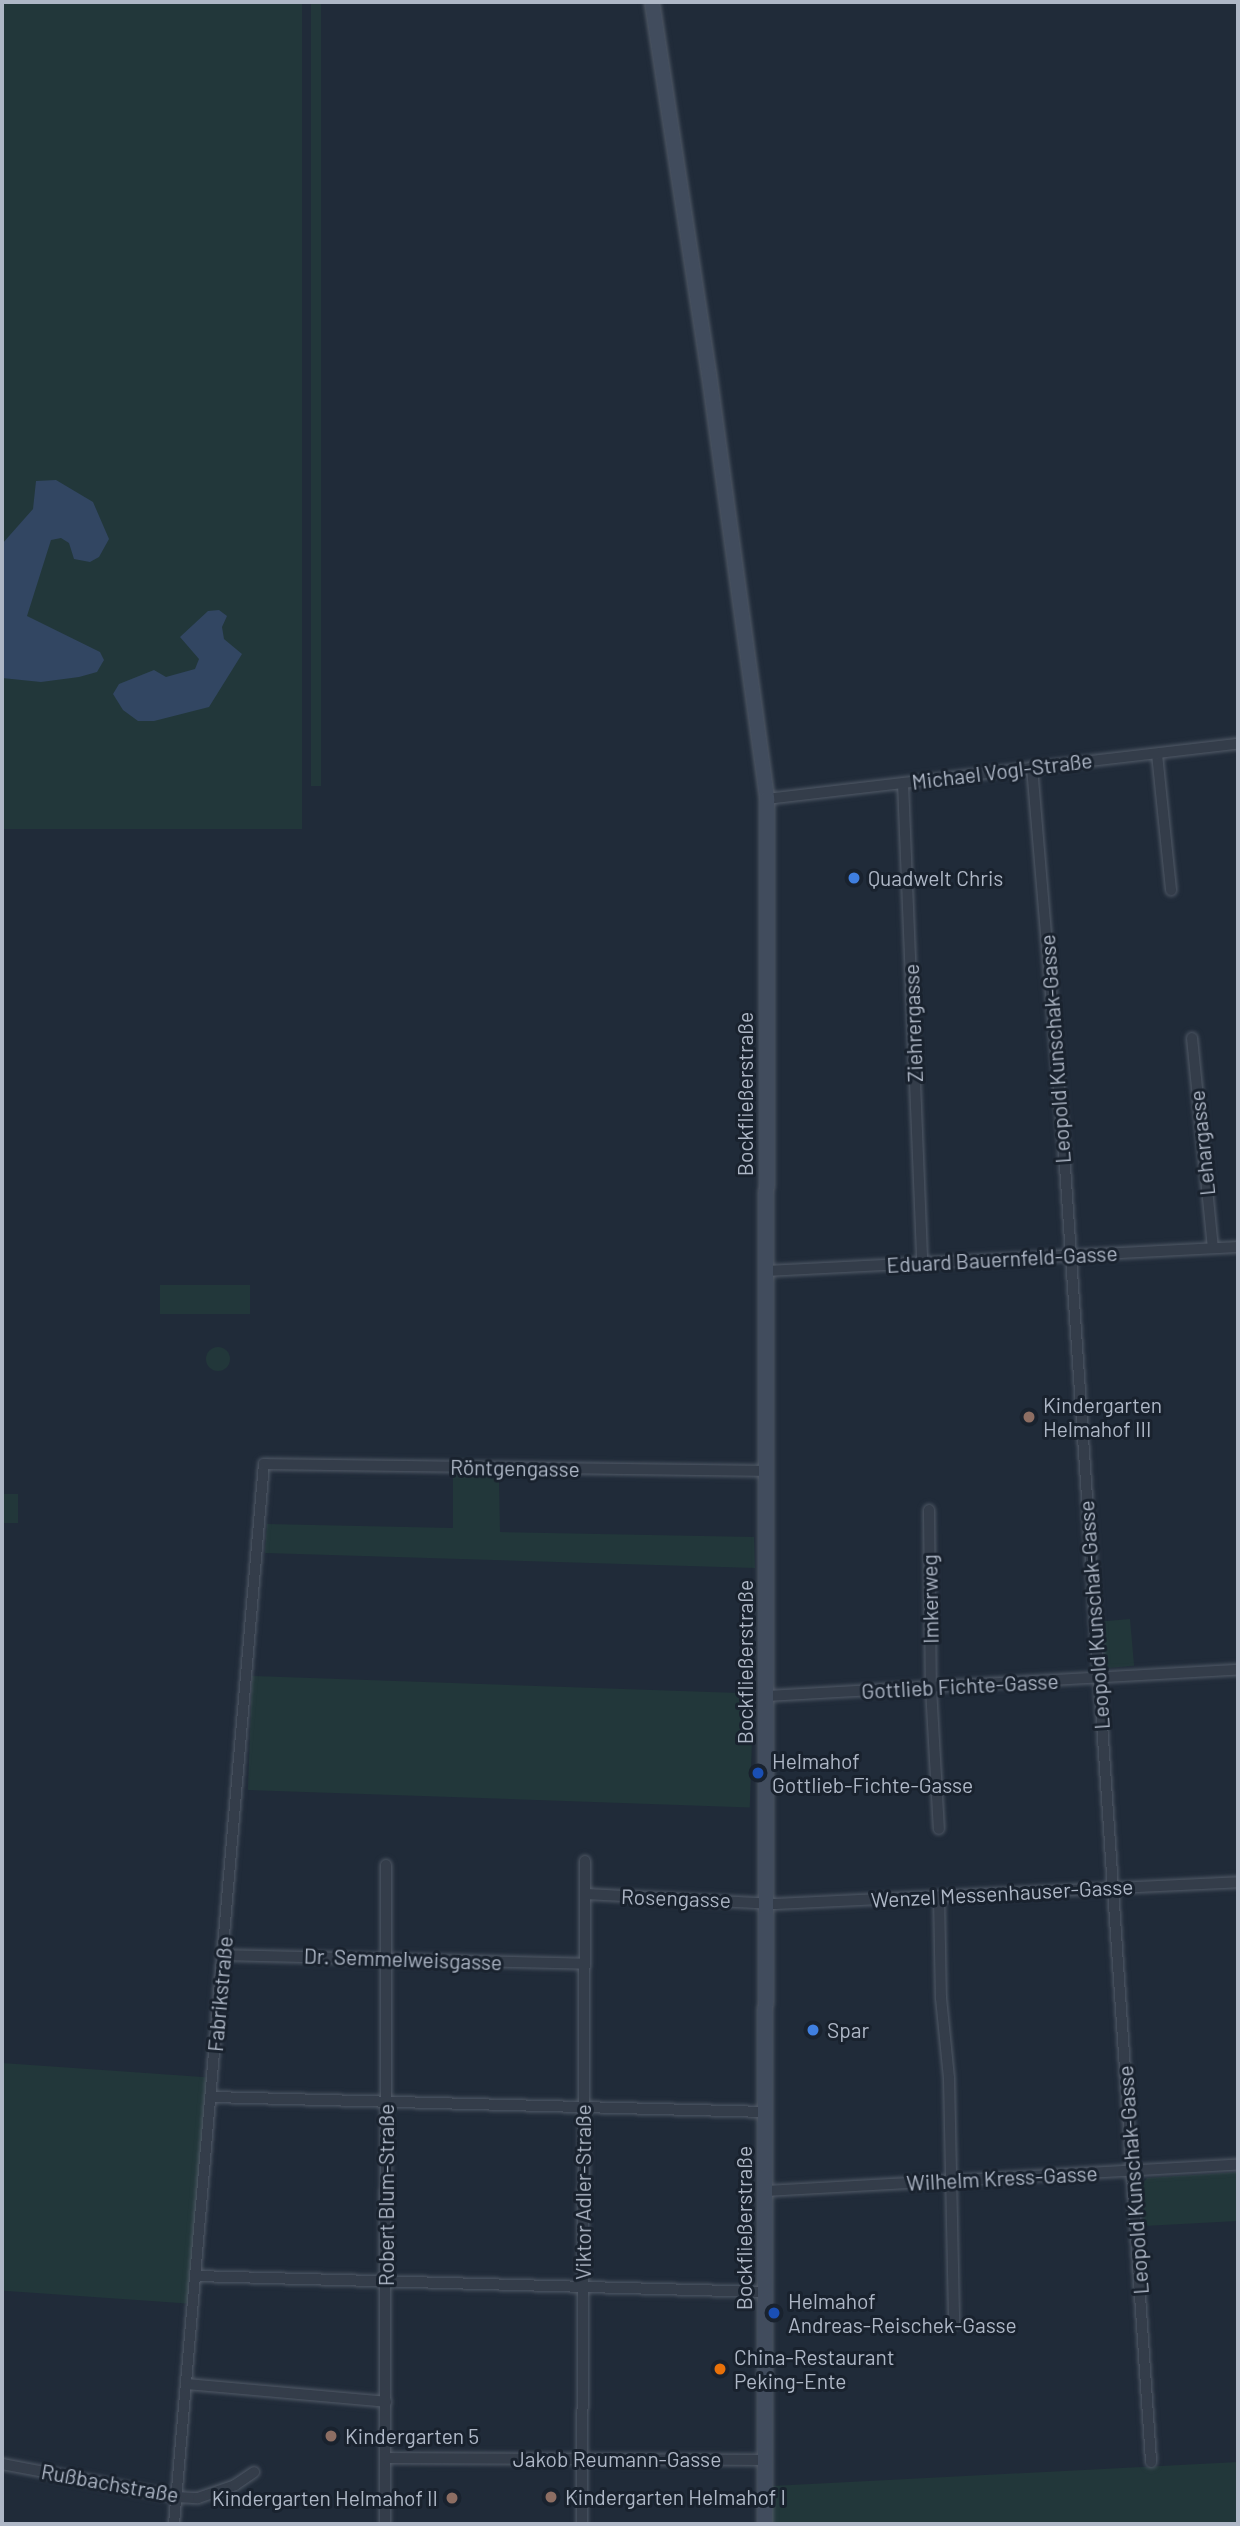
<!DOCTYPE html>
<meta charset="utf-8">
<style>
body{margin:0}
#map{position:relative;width:1240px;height:2526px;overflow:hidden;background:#202b39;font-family:Barlow,sans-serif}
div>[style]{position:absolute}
.green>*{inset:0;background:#22373a;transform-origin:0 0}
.round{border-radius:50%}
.water>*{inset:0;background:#324662}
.roads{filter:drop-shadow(0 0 2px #515a67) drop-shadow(0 0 2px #515a67)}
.street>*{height:10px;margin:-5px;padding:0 5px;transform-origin:5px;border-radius:5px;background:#343d4a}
.secondary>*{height:14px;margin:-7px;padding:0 7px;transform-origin:7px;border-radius:7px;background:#414c5d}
.dots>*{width:19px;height:19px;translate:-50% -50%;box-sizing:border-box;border:4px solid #19222e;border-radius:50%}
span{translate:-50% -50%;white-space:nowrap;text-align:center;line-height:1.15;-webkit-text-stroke:6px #19222e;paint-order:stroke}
.street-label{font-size:21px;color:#aeb7c6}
.poi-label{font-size:21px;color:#aeb7c6}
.left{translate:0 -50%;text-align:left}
.right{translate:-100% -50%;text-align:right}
.frame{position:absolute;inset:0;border:4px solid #aeb7c6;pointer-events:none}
</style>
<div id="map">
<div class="green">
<div style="left:2px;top:2px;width:300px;height:827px"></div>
<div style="left:311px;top:2px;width:10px;height:784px"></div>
<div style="left:250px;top:1285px;width:29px;height:90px;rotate:90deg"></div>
<div class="round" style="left:206px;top:1347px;width:24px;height:24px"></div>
<div style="clip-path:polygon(453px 1472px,493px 1472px,499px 1480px,500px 1532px,754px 1537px,755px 1568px,265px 1553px,267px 1524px,453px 1528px)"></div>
<div style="left:2px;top:1494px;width:16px;height:29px"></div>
<div style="left:1130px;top:1619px;width:47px;height:29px;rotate:85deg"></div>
<div style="left:252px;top:1676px;width:502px;height:114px;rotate:2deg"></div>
<div style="left:2px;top:2063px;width:205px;height:227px;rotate:4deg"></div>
<div style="clip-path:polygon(1238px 2172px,1238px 2221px,1144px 2226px,1142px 2185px,1147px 2178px)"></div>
<div style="clip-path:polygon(1238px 2462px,1238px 2524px,772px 2524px,772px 2486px)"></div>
</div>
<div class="water">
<div style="clip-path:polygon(56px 480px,93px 502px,109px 539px,99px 557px,90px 562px,74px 559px,69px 543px,61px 538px,51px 540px,27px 616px,100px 652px,104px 660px,97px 672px,79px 677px,41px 682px,2px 678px,2px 544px,33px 509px,36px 481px)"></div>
<div style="clip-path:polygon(219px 610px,227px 616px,222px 627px,224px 639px,242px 654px,209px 707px,154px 721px,138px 721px,123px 710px,113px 694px,119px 684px,154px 670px,166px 677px,195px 669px,199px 659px,180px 637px,208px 611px)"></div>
</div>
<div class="roads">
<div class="street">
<div style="left:1157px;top:754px;width:137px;rotate:84.1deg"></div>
<div style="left:1032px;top:767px;width:370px;rotate:85.2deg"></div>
<div style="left:1063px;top:1136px;width:1329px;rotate:86.2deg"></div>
<div style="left:903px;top:783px;width:479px;rotate:87.7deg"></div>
<div style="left:767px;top:799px;width:474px;rotate:-6.7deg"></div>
<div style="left:1192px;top:1038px;width:211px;rotate:84.3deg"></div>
<div style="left:766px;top:1271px;width:473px;rotate:-2.9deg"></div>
<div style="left:929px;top:1510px;width:178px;rotate:89.4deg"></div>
<div style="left:931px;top:1688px;width:141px;rotate:86.8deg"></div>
<div style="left:767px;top:1696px;width:472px;rotate:-3.2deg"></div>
<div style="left:586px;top:1894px;width:189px;rotate:3deg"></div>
<div style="left:775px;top:1904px;width:464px;rotate:-2.7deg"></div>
<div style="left:939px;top:1897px;width:101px;rotate:88.9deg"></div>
<div style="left:941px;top:1998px;width:80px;rotate:84.3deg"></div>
<div style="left:949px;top:2078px;width:246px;rotate:88.8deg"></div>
<div style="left:224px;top:1955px;width:358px;rotate:1.4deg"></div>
<div style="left:212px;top:2097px;width:553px;rotate:1.55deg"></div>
<div style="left:766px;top:2191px;width:473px;rotate:-3.2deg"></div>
<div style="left:196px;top:2276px;width:569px;rotate:1.61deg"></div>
<div style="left:186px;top:2384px;width:201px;rotate:5.1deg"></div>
<div style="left:385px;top:2458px;width:379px;rotate:0.3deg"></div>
<div style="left:2px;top:2464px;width:177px;rotate:10.7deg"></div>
<div style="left:176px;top:2497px;width:22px;rotate:3deg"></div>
<div style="left:198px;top:2498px;width:39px;rotate:-19deg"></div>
<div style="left:235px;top:2485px;width:23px;rotate:-34deg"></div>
<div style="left:174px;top:2524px;width:1064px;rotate:-85.15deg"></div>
<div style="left:264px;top:1464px;width:502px;rotate:0.8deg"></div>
<div style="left:385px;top:2524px;width:659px;rotate:-89.91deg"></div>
<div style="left:582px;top:2524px;width:663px;rotate:-89.74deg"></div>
</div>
<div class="secondary">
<div style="left:652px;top:2px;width:376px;rotate:81.3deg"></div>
<div style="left:709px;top:374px;width:429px;rotate:82.2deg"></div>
<div style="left:767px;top:799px;width:1725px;rotate:90.07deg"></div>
</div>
</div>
<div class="dots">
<div style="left:854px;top:878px;background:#3f7fe0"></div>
<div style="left:1029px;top:1417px;background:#8d6e63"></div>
<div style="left:758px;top:1773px;background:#1a4fb4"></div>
<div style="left:813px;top:2030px;background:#3f7fe0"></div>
<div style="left:774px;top:2313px;background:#1a4fb4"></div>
<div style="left:720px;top:2369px;background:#e8710a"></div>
<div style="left:331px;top:2436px;background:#8d6e63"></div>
<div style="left:551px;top:2497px;background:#8d6e63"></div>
<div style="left:452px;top:2498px;background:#8d6e63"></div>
</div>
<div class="street-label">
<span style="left:1002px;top:771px;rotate:-7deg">Michael Vogl-Straße</span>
<span style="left:913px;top:1023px;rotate:-92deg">Ziehrergasse</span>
<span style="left:1055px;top:1049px;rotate:-94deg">Leopold Kunschak-Gasse</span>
<span style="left:745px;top:1094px;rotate:-90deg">Bockfließerstraße</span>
<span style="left:1202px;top:1143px;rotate:-96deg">Lehargasse</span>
<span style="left:1002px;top:1259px;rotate:-3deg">Eduard Bauernfeld-Gasse</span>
<span style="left:515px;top:1468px;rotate:1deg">Röntgengasse</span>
<span style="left:930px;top:1599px;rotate:-91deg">Imkerweg</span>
<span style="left:1094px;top:1615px;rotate:-94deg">Leopold Kunschak-Gasse</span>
<span style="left:745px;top:1662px;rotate:-90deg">Bockfließerstraße</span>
<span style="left:960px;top:1686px;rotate:-3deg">Gottlieb Fichte-Gasse</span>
<span style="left:1002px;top:1893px;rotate:-3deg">Wenzel Messenhauser-Gasse</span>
<span style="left:676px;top:1898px;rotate:2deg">Rosengasse</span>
<span style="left:403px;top:1959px;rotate:2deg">Dr. Semmelweisgasse</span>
<span style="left:220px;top:1994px;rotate:-85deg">Fabrikstraße</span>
<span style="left:1002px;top:2178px;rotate:-3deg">Wilhelm Kress-Gasse</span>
<span style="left:1133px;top:2180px;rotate:-94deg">Leopold Kunschak-Gasse</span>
<span style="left:583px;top:2192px;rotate:-90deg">Viktor Adler-Straße</span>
<span style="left:386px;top:2195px;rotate:-90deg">Robert Blum-Straße</span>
<span style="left:744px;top:2228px;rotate:-90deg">Bockfließerstraße</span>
<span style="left:617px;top:2459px">Jakob Reumann-Gasse</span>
<span style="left:110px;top:2483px;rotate:10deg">Rußbachstraße</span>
</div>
<div class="poi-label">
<span class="left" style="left:868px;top:878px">Quadwelt Chris</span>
<span class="left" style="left:1043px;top:1417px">Kindergarten<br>Helmahof III</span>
<span class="left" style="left:772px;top:1773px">Helmahof<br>Gottlieb-Fichte-Gasse</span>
<span class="left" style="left:827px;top:2030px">Spar</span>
<span class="left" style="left:788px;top:2313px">Helmahof<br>Andreas-Reischek-Gasse</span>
<span class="left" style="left:734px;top:2369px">China-Restaurant<br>Peking-Ente</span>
<span class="left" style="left:345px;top:2436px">Kindergarten 5</span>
<span class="left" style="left:565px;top:2497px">Kindergarten Helmahof I</span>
<span class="right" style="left:438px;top:2498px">Kindergarten Helmahof II</span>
</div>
<div class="frame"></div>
</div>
